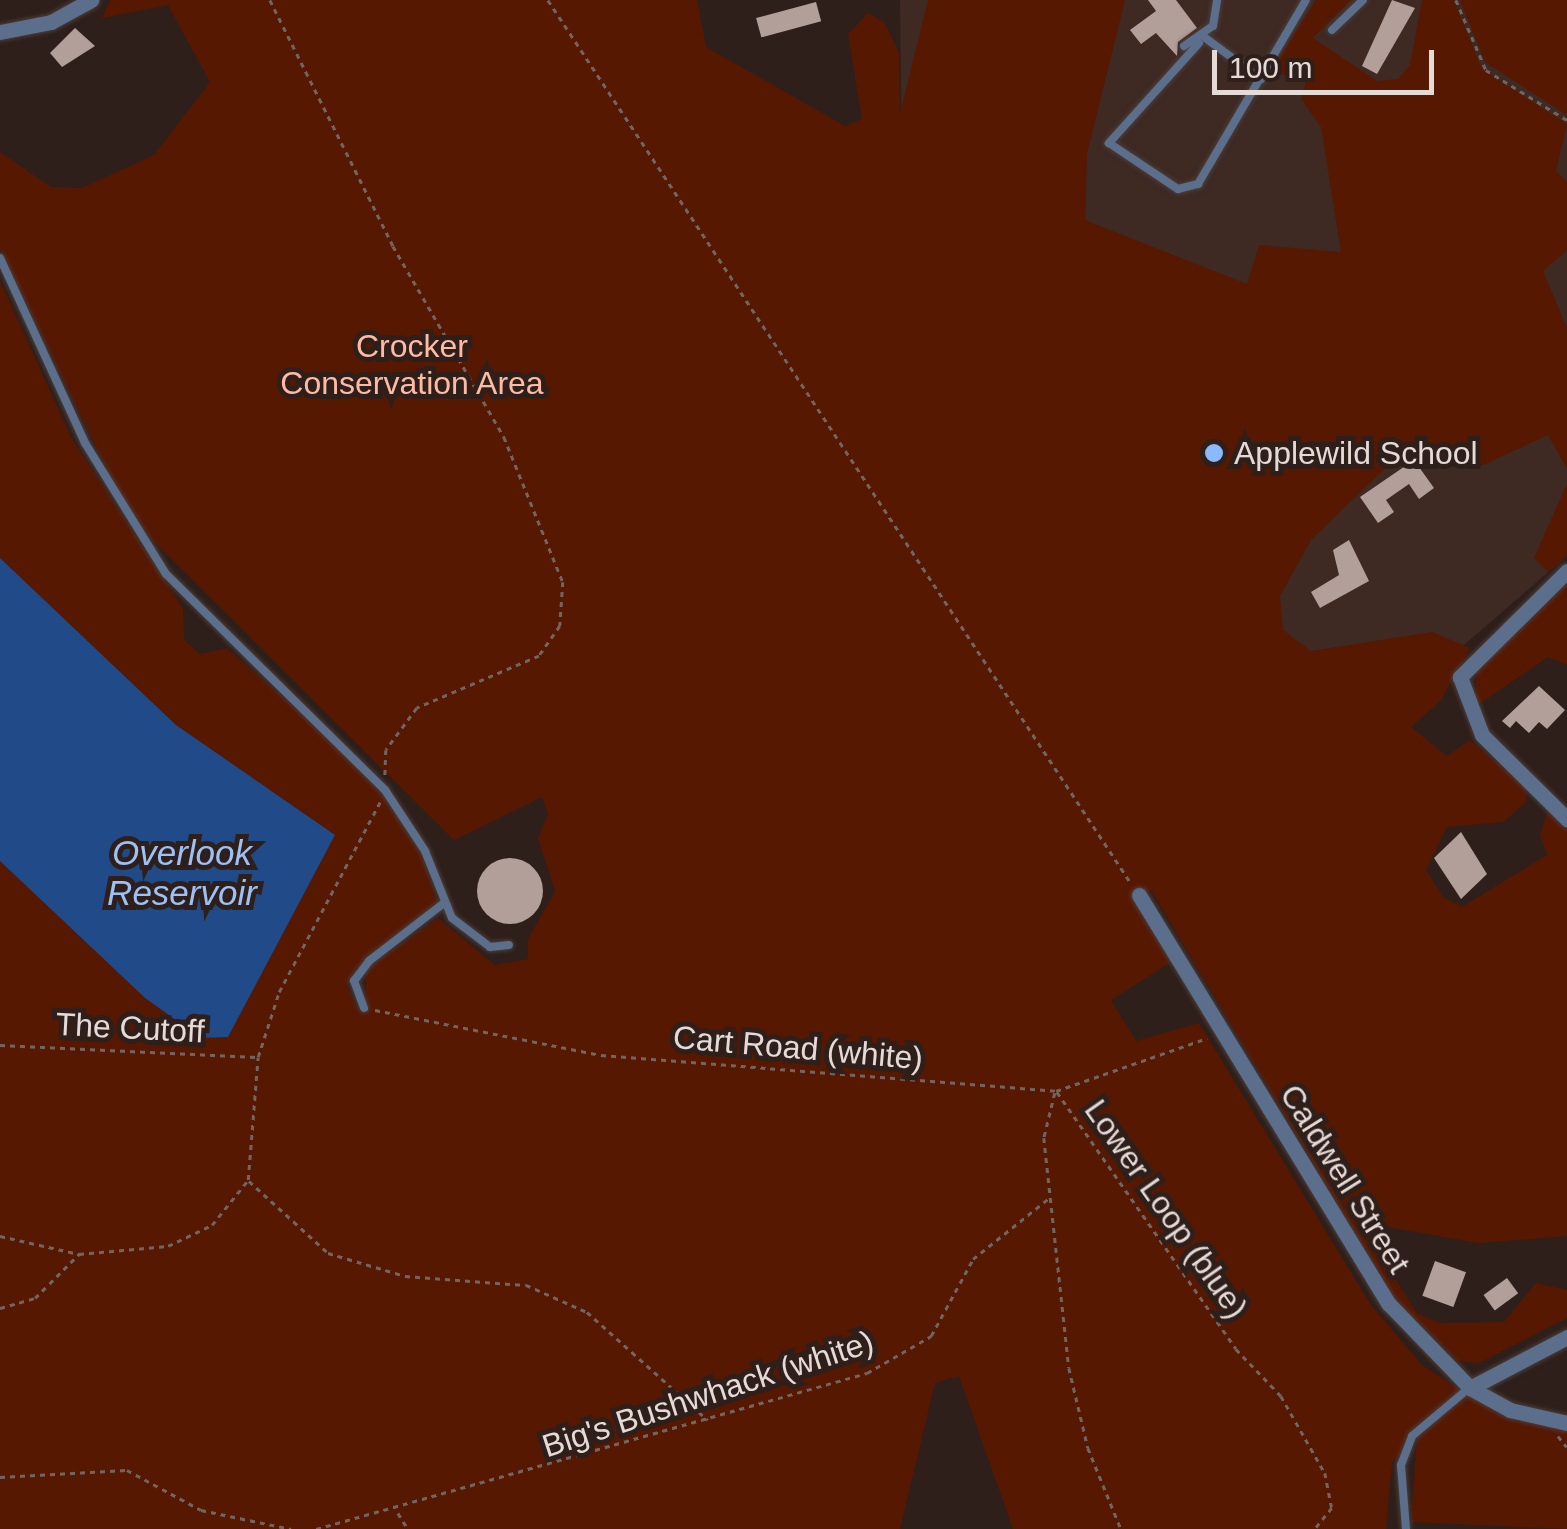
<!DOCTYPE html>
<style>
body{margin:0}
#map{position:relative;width:1567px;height:1529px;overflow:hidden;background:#2e1f1b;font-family:Arial,sans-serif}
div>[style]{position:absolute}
.built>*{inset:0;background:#3e2923}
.green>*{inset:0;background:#571802}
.water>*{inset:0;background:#204a88}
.building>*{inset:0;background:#b39f9a;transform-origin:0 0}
.round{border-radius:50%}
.path>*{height:2.5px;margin-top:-1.25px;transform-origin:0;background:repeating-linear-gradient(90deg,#726561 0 5px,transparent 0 10px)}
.roads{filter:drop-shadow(0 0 2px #4b3d39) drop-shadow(0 0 2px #4b3d39)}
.lane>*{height:8px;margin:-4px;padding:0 4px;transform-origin:4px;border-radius:4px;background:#5b6e8b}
.street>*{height:15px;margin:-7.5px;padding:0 7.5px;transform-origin:7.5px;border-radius:7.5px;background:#5b6e8b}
.dots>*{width:28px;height:28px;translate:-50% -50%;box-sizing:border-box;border:5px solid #2e1f1b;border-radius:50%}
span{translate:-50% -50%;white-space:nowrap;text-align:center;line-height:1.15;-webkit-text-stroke:10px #2e1f1b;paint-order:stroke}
.park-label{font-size:32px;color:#ffbaa4}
.poi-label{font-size:32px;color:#e4dad6}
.left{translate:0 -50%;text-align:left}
.street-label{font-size:32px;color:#e4dad6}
.water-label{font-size:35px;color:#9dc1f7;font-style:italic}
.scale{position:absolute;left:1212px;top:50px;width:222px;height:45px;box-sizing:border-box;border:5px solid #e4dad6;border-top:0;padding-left:12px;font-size:30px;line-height:35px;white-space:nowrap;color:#e4dad6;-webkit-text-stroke:8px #2e1f1b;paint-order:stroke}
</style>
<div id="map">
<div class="built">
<div style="clip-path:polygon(900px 0,1567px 0,1567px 419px,1548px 435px,1567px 468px,1567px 556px,1421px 682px,1441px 700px,1357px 772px,902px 173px)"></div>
</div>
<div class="green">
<div style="clip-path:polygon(110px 0,697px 0,706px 47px,845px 126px,862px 119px,848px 34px,868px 13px,884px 22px,899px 52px,900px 114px,928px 0,1125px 0,1087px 154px,1085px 220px,1247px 284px,1259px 245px,1341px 252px,1321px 127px,1301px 99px,1306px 81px,1270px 71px,1316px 0,1351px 0,1313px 38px,1377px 81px,1398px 79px,1410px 65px,1422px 0,1454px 0,1482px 69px,1567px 124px,1556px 171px,1567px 182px,1567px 250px,1543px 271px,1567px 328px,1567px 468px,1548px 435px,1481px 466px,1399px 455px,1311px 540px,1280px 596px,1283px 630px,1311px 651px,1432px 632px,1470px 648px,1441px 700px,1411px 727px,1447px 756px,1470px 740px,1525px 786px,1527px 801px,1503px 822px,1447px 827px,1426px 870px,1443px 897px,1462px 907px,1547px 855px,1540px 835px,1548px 810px,1567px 829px,1567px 1236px,1479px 1243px,1370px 1224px,1366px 1233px,1417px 1313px,1439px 1323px,1504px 1322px,1536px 1283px,1567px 1290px,1567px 1318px,1479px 1363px,1458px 1361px,1394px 1298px,1151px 890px,1135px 898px,1171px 962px,1111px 1000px,1136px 1041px,1199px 1023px,1371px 1305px,1423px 1366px,1481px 1403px,1567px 1423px,1567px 1529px,1411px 1522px,1417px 1438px,1392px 1462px,1386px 1529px,1013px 1529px,959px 1376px,935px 1383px,900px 1529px,0 1529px,0 861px,145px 998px,201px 1038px,228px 1037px,335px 835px,176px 725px,0 558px,0 281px,72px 439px,183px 608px,184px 640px,200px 654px,227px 648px,300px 712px,392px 803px,422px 853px,438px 904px,354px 971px,347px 984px,357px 1008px,366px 1001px,366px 969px,438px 918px,495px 965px,528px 959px,528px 939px,555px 891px,538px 838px,548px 814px,542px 797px,454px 840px,131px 519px,0 249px,0 152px,51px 187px,82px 188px,154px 155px,210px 82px,168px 5px,102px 18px)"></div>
<div style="clip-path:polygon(1460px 0,1567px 0,1567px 115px,1485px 62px)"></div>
<div style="clip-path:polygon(1567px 484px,1567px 556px,1548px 572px,1534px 558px)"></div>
<div style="clip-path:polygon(1567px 583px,1567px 665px,1548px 657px,1475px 707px,1477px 668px)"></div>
</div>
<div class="water">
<div style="clip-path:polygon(0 558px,176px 725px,335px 835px,228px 1037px,201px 1038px,145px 998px,0 861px)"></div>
</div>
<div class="building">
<div style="clip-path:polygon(1148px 0,1176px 0,1197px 28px,1178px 42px,1177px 56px,1156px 33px,1141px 44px,1130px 30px,1156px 11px)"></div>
<div style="clip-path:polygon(1392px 0,1415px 8px,1377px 74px,1362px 66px)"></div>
<div style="left:816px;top:2px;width:20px;height:62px;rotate:75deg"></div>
<div style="clip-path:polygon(75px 28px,95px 46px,62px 67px,50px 53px)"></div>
<div style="clip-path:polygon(1414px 460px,1434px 488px,1419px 499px,1409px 484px,1386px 500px,1394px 512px,1378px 523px,1360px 497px)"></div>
<div style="clip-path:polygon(1349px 540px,1369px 581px,1320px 608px,1311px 592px,1339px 575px,1333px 550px)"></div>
<div style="clip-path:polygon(1539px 686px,1565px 710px,1547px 729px,1539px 722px,1529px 733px,1516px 721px,1510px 728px,1502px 721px)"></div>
<div style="clip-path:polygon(1461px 832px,1487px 874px,1461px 899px,1434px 858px)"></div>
<div class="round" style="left:477px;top:858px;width:66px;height:66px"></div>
<div style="left:1435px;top:1261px;width:33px;height:37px;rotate:20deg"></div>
<div style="left:1507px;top:1278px;width:19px;height:29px;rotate:54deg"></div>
</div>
<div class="path">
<div style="left:270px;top:0;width:275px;rotate:63.4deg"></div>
<div style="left:393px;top:246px;width:221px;rotate:59.8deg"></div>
<div style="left:504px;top:437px;width:157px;rotate:67.9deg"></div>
<div style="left:563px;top:582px;width:44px;rotate:93.9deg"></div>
<div style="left:560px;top:626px;width:37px;rotate:125deg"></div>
<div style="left:539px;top:656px;width:133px;rotate:156.9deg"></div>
<div style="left:417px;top:708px;width:52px;rotate:126.4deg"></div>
<div style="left:386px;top:750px;width:25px;rotate:92deg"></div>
<div style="left:548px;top:0;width:1058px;rotate:56.57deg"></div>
<div style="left:1456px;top:0;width:76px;rotate:66.8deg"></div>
<div style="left:1486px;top:70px;width:95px;rotate:31.7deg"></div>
<div style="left:375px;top:1010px;width:230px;rotate:11.3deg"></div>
<div style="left:601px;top:1055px;width:456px;rotate:4.5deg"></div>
<div style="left:1056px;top:1091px;width:160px;rotate:-19.3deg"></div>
<div style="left:0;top:1045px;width:257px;rotate:2.7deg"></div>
<div style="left:1057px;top:1092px;width:313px;rotate:55.1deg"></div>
<div style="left:1236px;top:1349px;width:65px;rotate:46.2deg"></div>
<div style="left:1281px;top:1396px;width:89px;rotate:60.3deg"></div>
<div style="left:1325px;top:1473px;width:36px;rotate:79deg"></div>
<div style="left:1332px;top:1508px;width:27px;rotate:129deg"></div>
<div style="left:1055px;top:1093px;width:46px;rotate:103.7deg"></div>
<div style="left:1044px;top:1138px;width:231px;rotate:83.8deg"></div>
<div style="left:1069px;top:1368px;width:82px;rotate:76.6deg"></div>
<div style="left:1088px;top:1448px;width:87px;rotate:67.8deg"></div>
<div style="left:249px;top:1181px;width:107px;rotate:42.3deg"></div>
<div style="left:328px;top:1253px;width:80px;rotate:16.6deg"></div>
<div style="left:405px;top:1276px;width:121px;rotate:4.3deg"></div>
<div style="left:526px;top:1285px;width:67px;rotate:23.9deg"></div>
<div style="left:587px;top:1312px;width:162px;rotate:41.8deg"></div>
<div style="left:0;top:1236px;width:81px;rotate:12.8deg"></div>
<div style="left:79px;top:1254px;width:89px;rotate:-5.1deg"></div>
<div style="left:168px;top:1246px;width:49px;rotate:-25.5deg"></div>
<div style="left:212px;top:1225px;width:58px;rotate:-51.3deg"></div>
<div style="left:248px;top:1180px;width:123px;rotate:-85.4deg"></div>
<div style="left:258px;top:1057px;width:68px;rotate:-72.1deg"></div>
<div style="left:279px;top:992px;width:215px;rotate:-62deg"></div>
<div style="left:0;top:1308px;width:36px;rotate:-16deg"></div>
<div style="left:35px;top:1298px;width:62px;rotate:-45deg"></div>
<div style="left:1558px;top:1436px;width:14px;rotate:51deg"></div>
<div style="left:0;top:1477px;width:127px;rotate:-3.2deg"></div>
<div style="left:127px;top:1470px;width:84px;rotate:28.4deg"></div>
<div style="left:201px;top:1510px;width:92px;rotate:11.9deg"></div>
<div style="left:398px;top:1513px;width:19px;rotate:58deg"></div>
<div style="left:316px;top:1529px;width:573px;rotate:-15.81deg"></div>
<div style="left:867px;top:1373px;width:74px;rotate:-30deg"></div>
<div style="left:931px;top:1336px;width:88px;rotate:-61.4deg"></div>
<div style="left:973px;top:1259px;width:96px;rotate:-38.7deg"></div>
</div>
<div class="roads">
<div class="lane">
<div style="left:1332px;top:30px;width:43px;rotate:-44.1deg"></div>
<div style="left:1204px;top:37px;width:71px;rotate:36.4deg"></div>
<div style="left:1199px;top:43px;width:135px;rotate:132deg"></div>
<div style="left:1109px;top:143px;width:83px;rotate:33.7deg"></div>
<div style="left:1178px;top:189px;width:21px;rotate:-14deg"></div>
<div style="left:1198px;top:184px;width:213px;rotate:-59.6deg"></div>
<div style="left:1184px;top:46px;width:35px;rotate:-35deg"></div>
<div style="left:1213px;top:26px;width:26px;rotate:-81deg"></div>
<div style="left:0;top:258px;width:204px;rotate:65.3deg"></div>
<div style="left:85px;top:443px;width:154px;rotate:58.3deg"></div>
<div style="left:166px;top:574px;width:308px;rotate:44.6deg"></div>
<div style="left:385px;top:790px;width:73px;rotate:56.7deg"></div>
<div style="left:425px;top:851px;width:72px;rotate:68.1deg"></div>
<div style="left:452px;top:918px;width:48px;rotate:37.3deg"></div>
<div style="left:490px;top:947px;width:19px;rotate:-6deg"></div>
<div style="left:364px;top:1008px;width:29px;rotate:-110deg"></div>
<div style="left:354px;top:981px;width:25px;rotate:-53deg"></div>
<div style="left:369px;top:961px;width:95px;rotate:-37.7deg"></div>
<div style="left:1406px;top:1529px;width:64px;rotate:-94.5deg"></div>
<div style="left:1401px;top:1465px;width:31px;rotate:-69deg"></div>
<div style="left:1412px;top:1436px;width:75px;rotate:-40.1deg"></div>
</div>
<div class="street">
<div style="left:0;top:32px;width:52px;rotate:-11.1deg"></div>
<div style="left:51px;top:22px;width:46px;rotate:-28.8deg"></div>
<div style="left:1567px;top:571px;width:151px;rotate:135.3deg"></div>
<div style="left:1460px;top:677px;width:62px;rotate:69.2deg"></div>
<div style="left:1482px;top:735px;width:120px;rotate:44.7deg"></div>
<div style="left:1139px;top:895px;width:479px;rotate:58.6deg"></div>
<div style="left:1389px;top:1304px;width:117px;rotate:46deg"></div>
<div style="left:1470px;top:1388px;width:46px;rotate:28.8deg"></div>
<div style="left:1510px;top:1410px;width:58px;rotate:12.8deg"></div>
<div style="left:1470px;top:1388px;width:110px;rotate:-27.7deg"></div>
</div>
</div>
<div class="dots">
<div style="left:1214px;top:453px;background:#8cb9fc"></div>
</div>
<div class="park-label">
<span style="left:412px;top:365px">Crocker<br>Conservation Area</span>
</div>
<div class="poi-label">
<span class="left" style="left:1234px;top:453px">Applewild School</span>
</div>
<div class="street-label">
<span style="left:130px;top:1028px;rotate:3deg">The Cutoff</span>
<span style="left:798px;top:1048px;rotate:5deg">Cart Road (white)</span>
<span style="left:1345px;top:1179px;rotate:58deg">Caldwell Street</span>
<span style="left:1166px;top:1209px;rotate:55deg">Lower Loop (blue)</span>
<span style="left:708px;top:1394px;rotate:-18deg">Big's Bushwhack (white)</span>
</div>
<div class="water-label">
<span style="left:182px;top:873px">Overlook<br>Reservoir</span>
</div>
<div class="scale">100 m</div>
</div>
